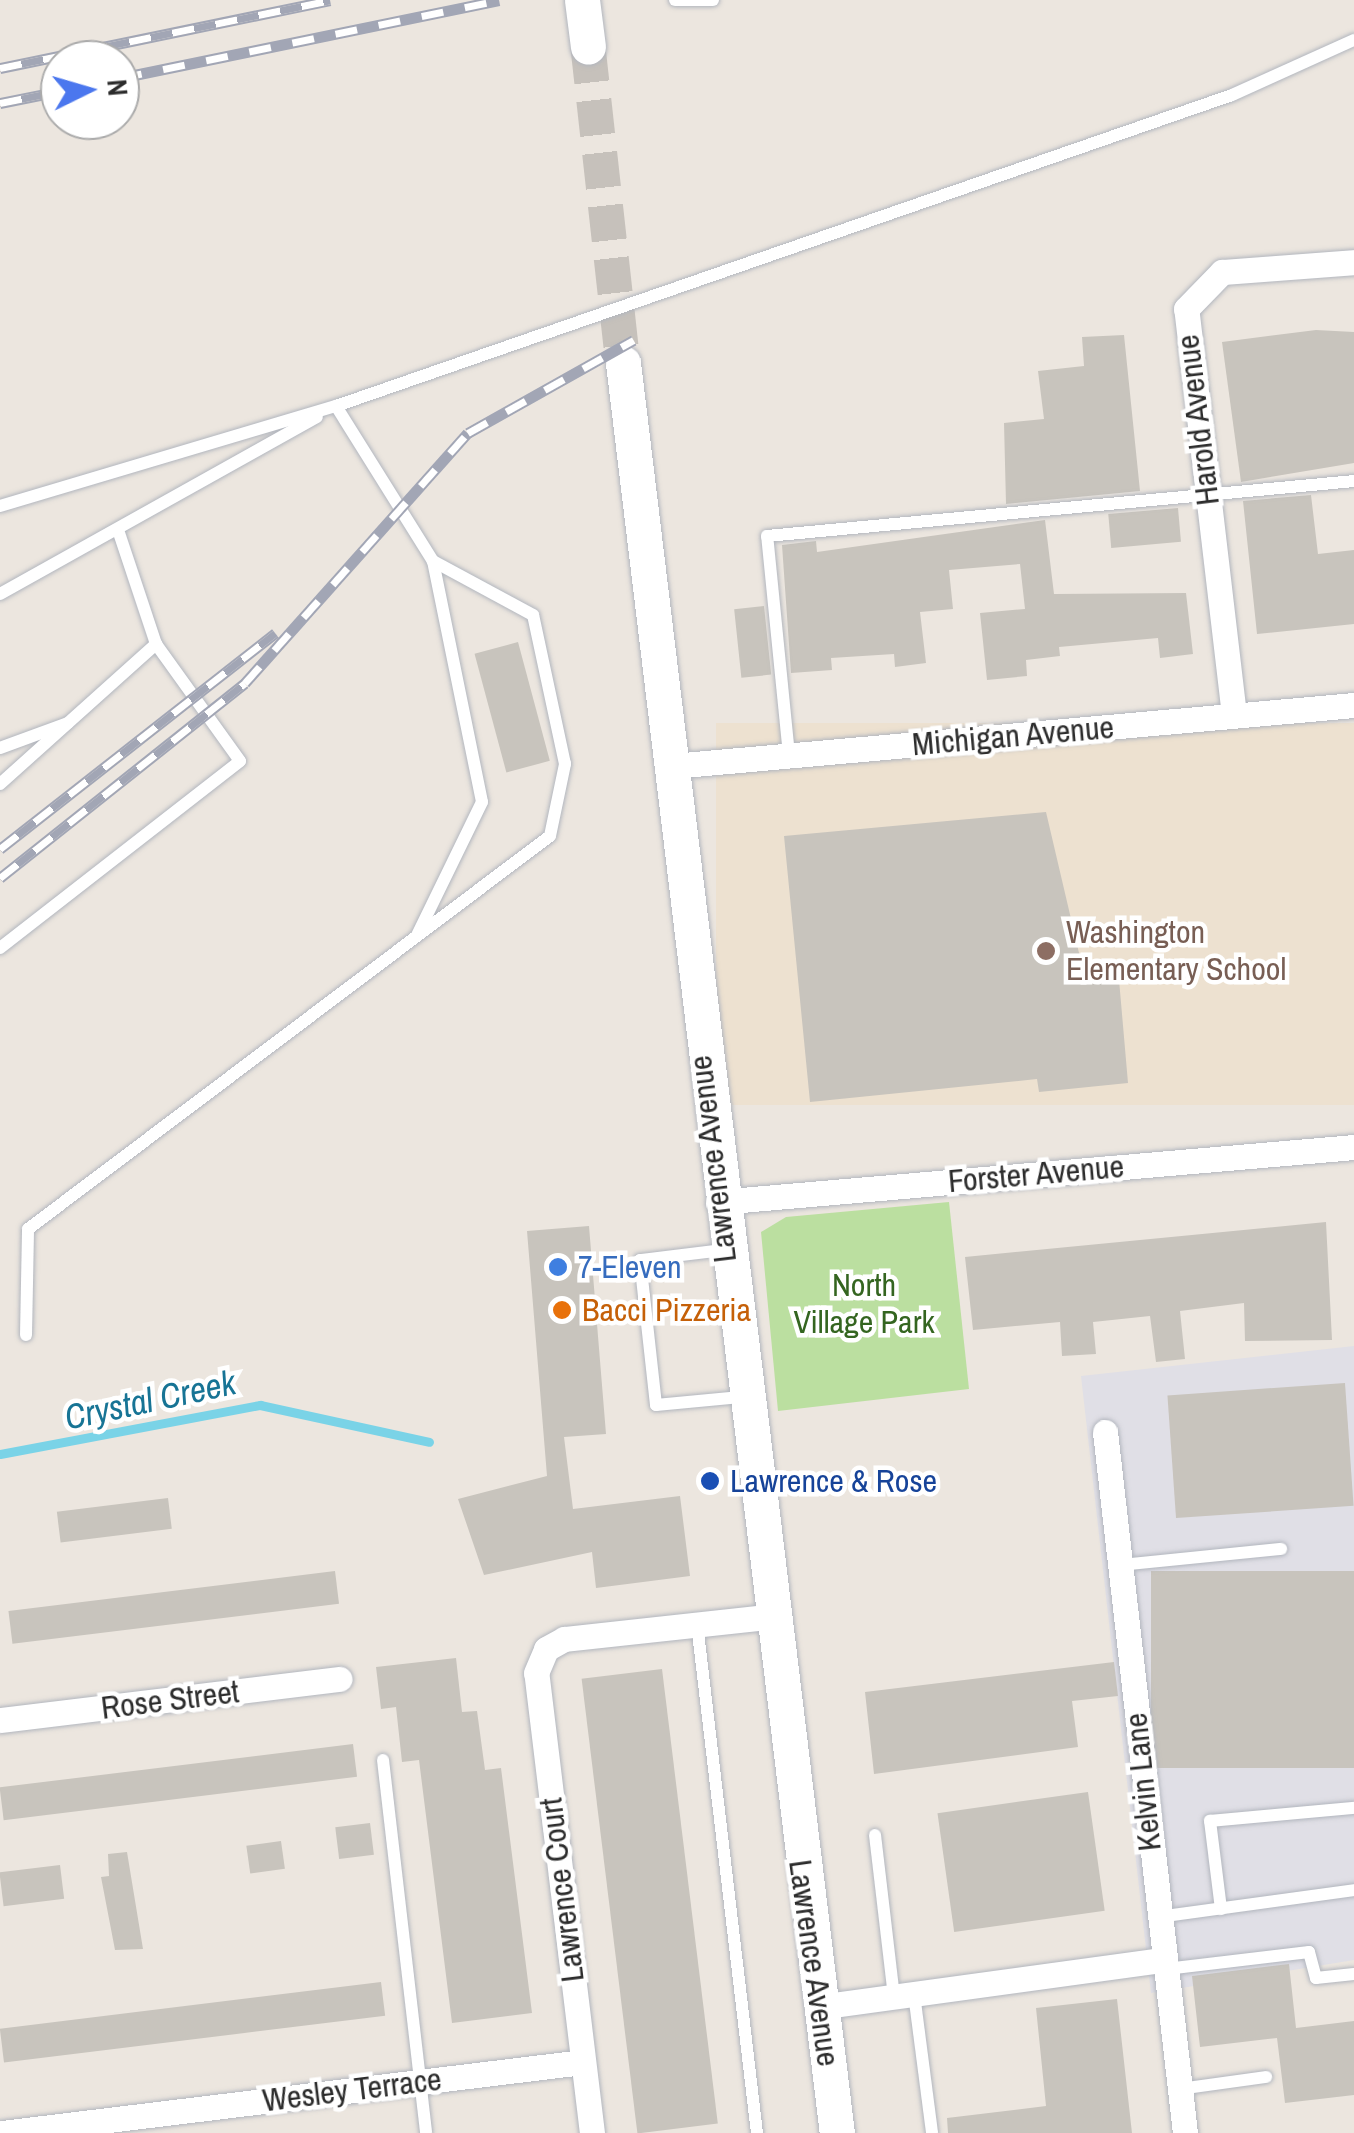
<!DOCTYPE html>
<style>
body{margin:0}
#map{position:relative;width:1354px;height:2133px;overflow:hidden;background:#ece6df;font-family:"Archivo Narrow",sans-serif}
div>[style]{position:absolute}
.industrial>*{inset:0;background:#e0dfe6}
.education>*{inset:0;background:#ede1d0;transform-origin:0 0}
.green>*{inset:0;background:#bbdfa0}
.stream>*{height:9px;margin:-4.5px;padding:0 4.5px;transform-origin:4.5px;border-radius:4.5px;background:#7ad3e7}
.building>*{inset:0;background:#c8c4bd;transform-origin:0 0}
.secondary-tunnel>*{height:35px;margin-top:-17.5px;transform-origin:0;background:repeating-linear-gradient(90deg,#c6c1bb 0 35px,transparent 0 53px)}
.roads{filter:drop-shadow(0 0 2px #b2b6be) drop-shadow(0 0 2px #b2b6be)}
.service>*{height:12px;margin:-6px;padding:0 6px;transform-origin:6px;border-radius:6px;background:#fff}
.minor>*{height:25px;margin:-12.5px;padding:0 12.5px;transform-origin:12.5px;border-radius:12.5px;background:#fff}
.secondary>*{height:35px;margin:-17.5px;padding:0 17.5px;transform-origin:17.5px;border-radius:17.5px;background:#fff}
.rail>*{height:11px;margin-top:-5.5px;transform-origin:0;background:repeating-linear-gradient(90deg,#fff 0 22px,#a2a6b5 0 44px);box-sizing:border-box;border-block:2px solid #a2a6b5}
.dots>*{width:28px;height:28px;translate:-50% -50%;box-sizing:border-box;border:5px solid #fff;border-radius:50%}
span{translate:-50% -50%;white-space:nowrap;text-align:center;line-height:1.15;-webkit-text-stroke:9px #fff;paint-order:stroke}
.street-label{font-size:32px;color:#2c2c2c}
.education-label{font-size:32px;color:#785e54}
.left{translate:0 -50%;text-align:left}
.shop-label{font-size:32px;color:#366cbe}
.park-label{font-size:32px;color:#346520}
.food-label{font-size:32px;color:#c56008}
.transit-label{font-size:32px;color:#164399}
.water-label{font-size:35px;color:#177495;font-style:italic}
.north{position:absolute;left:40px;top:40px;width:100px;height:100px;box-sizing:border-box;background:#fff;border:2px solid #ababab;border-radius:50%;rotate:85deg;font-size:28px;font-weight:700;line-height:40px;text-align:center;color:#2c2c2c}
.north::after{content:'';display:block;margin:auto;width:35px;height:45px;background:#4b77ee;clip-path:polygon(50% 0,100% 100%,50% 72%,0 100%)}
</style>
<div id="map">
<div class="industrial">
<div style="clip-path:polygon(1354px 1346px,1354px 1960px,1151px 1993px,1081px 1376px)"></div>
</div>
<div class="education">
<div style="left:1354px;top:723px;width:382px;height:638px;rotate:90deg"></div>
</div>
<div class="green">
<div style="clip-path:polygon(949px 1202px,969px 1389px,778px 1411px,761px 1232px,786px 1217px)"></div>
</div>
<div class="stream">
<div style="left:0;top:1454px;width:265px;rotate:-10.7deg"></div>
<div style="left:260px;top:1405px;width:173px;rotate:12.3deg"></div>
</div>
<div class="building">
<div style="clip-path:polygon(1316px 330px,1354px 332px,1354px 463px,1241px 482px,1222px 342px)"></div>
<div style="clip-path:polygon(1124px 335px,1140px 491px,1006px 504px,1004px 423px,1044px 419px,1038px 371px,1084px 366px,1082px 337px)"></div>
<div style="clip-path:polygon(1311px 495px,1318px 554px,1354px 550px,1354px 624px,1257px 634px,1243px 501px)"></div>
<div style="left:1178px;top:508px;width:34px;height:70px;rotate:85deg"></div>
<div style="clip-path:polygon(1045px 520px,1054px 594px,1186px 593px,1193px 654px,1160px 658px,1158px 638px,1059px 647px,1060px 656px,1026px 660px,1027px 676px,987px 680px,980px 613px,1025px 609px,1020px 564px,949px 570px,953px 609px,920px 612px,926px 663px,895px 667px,894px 654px,831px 658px,832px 670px,791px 673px,782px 545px,816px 541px,817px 552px)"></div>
<div style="left:764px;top:606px;width:69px;height:30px;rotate:84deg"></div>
<div style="left:518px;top:642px;width:123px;height:45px;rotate:75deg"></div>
<div style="clip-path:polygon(1046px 812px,1083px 970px,1118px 968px,1128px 1083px,1039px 1092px,1037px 1079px,810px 1102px,784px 836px)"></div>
<div style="clip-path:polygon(1326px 1222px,1332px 1340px,1245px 1341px,1244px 1303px,1180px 1311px,1185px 1359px,1156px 1362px,1150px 1316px,1093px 1322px,1096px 1354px,1062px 1356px,1060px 1322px,973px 1330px,965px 1257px)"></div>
<div style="clip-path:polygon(589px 1226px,606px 1434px,564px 1437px,573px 1509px,680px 1496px,690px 1576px,596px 1588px,592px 1552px,484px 1575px,458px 1499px,547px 1476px,527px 1231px)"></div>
<div style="left:1345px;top:1383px;width:123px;height:178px;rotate:86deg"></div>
<div style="left:168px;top:1498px;width:31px;height:112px;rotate:83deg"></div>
<div style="left:335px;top:1571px;width:33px;height:329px;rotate:83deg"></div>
<div style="left:1354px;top:1571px;width:197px;height:203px;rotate:90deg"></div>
<div style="clip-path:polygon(456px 1658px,462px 1712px,477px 1711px,485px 1770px,501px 1768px,532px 2013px,452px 2023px,419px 1760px,402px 1762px,396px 1707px,381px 1709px,376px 1667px)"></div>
<div style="clip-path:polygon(1114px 1662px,1118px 1696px,1072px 1701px,1078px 1747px,874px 1774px,865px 1692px)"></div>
<div style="left:662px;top:1669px;width:458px;height:81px;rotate:83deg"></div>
<div style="left:353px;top:1744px;width:33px;height:356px;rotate:83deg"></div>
<div style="left:1088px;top:1792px;width:120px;height:152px;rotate:82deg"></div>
<div style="left:370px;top:1823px;width:32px;height:35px;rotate:83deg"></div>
<div style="left:281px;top:1841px;width:28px;height:35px;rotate:82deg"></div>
<div style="clip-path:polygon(127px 1852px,143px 1949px,115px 1950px,101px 1877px,109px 1876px,108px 1854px)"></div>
<div style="left:60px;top:1865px;width:34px;height:61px;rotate:83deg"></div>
<div style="clip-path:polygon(1289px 1964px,1296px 2028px,1354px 2021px,1354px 2095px,1285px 2103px,1277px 2038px,1200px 2047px,1192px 1976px)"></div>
<div style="left:381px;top:1982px;width:34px;height:384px;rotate:83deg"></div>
<div style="clip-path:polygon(1117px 1999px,1132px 2133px,948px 2133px,947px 2118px,1046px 2106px,1036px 2008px)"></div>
</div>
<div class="secondary-tunnel">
<div style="left:588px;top:47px;width:318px;rotate:83.7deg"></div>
</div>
<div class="roads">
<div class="service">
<div style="left:675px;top:0;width:38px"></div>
<div style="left:336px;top:406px;width:183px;rotate:58deg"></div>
<div style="left:433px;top:561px;width:246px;rotate:78.5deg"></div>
<div style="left:482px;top:802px;width:148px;rotate:116deg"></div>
<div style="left:0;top:506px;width:351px;rotate:-16.6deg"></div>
<div style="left:336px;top:406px;width:948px;rotate:-19.14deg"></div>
<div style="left:1232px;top:95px;width:134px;rotate:-24.3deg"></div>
<div style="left:0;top:594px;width:363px;rotate:-29.2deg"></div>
<div style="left:0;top:748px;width:72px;rotate:-20.2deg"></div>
<div style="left:789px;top:755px;width:220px;rotate:-95.7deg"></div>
<div style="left:767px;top:536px;width:590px;rotate:-5.35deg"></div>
<div style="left:0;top:784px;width:210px;rotate:-41.9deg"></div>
<div style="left:0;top:948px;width:304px;rotate:-37.9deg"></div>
<div style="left:240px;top:761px;width:144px;rotate:-125.7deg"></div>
<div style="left:156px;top:644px;width:117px;rotate:-108.4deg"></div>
<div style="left:723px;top:1250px;width:84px;rotate:173.1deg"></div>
<div style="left:640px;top:1260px;width:146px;rotate:83.7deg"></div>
<div style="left:656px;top:1405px;width:85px;rotate:-5.4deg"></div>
<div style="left:26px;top:1335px;width:106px;rotate:-88.9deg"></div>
<div style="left:28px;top:1229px;width:653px;rotate:-36.98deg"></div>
<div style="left:550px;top:836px;width:74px;rotate:-78.2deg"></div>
<div style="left:565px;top:764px;width:152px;rotate:-102.1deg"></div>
<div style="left:533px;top:615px;width:114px;rotate:-151.6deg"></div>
<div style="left:1120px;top:1565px;width:162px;rotate:-5.7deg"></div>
<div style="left:697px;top:1624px;width:513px;rotate:83.28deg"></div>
<div style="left:383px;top:1760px;width:375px;rotate:83.4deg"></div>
<div style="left:875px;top:1835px;width:163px;rotate:83.3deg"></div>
<div style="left:1221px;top:1909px;width:89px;rotate:-97.1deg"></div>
<div style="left:1210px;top:1821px;width:145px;rotate:-5.2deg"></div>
<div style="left:1158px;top:1917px;width:198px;rotate:-7.8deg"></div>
<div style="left:1166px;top:1969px;width:144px;rotate:-6.8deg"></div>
<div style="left:1309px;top:1952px;width:27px;rotate:75deg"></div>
<div style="left:1316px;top:1978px;width:38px;rotate:-6deg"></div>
<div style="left:914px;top:1994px;width:140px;rotate:82.6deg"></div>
<div style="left:1179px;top:2089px;width:88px;rotate:-7.9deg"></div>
</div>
<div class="minor">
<div style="left:1234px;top:715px;width:409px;rotate:-96.7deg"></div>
<div style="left:1186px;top:309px;width:52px;rotate:-45.8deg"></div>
<div style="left:1222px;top:272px;width:132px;rotate:-4.3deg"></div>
<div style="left:672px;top:766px;width:685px;rotate:-5.11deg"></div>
<div style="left:718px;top:1202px;width:638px;rotate:-4.94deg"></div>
<div style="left:1105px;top:1432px;width:706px;rotate:83.49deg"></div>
<div style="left:0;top:1720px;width:342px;rotate:-6.9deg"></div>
<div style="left:819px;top:2007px;width:347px;rotate:-7.8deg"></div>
<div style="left:2px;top:2133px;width:585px;rotate:-6.97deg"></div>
<div style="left:592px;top:2133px;width:463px;rotate:-96.9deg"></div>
<div style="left:536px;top:1673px;width:26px;rotate:-67deg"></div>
<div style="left:546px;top:1649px;width:21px;rotate:-29deg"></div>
<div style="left:564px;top:1639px;width:205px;rotate:-6.2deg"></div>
</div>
<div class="secondary">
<div style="left:582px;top:0;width:47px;rotate:82.7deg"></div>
<div style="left:623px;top:363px;width:1783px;rotate:83.11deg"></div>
</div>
</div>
<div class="rail">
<div style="left:0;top:68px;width:337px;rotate:-11.6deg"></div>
<div style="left:120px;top:78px;width:387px;rotate:-11.6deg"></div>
<div style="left:0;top:103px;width:61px;rotate:-11.3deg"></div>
<div style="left:0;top:849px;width:350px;rotate:-38.1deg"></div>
<div style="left:0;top:878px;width:313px;rotate:-38.5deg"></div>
<div style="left:245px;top:683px;width:335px;rotate:-48.3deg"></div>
<div style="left:468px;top:433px;width:190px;rotate:-29.3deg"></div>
</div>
<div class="dots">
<div style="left:1046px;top:951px;background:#8d6e63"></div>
<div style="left:558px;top:1267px;background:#3f7fe0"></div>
<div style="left:562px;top:1310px;background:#e8710a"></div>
<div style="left:710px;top:1481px;background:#1a4fb4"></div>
</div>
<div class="street-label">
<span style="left:1198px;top:420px;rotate:-97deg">Harold Avenue</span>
<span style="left:1013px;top:736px;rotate:-5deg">Michigan Avenue</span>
<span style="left:713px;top:1159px;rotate:-97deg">Lawrence Avenue</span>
<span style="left:1036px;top:1174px;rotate:-5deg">Forster Avenue</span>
<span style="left:170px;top:1700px;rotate:-7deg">Rose Street</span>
<span style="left:1143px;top:1782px;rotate:-96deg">Kelvin Lane</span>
<span style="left:562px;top:1890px;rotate:-97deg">Lawrence Court</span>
<span style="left:814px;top:1963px;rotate:82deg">Lawrence Avenue</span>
<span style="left:352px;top:2090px;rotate:-7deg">Wesley Terrace</span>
</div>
<div class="education-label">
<span class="left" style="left:1066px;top:951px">Washington<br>Elementary School</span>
</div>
<div class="shop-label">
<span class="left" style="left:578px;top:1267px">7-Eleven</span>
</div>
<div class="park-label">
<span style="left:864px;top:1304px">North<br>Village Park</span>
</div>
<div class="food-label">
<span class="left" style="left:582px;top:1310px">Bacci Pizzeria</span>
</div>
<div class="transit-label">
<span class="left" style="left:730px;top:1481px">Lawrence &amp; Rose</span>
</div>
<div class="water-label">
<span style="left:150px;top:1400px;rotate:-12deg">Crystal Creek</span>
</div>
<div class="north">N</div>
</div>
